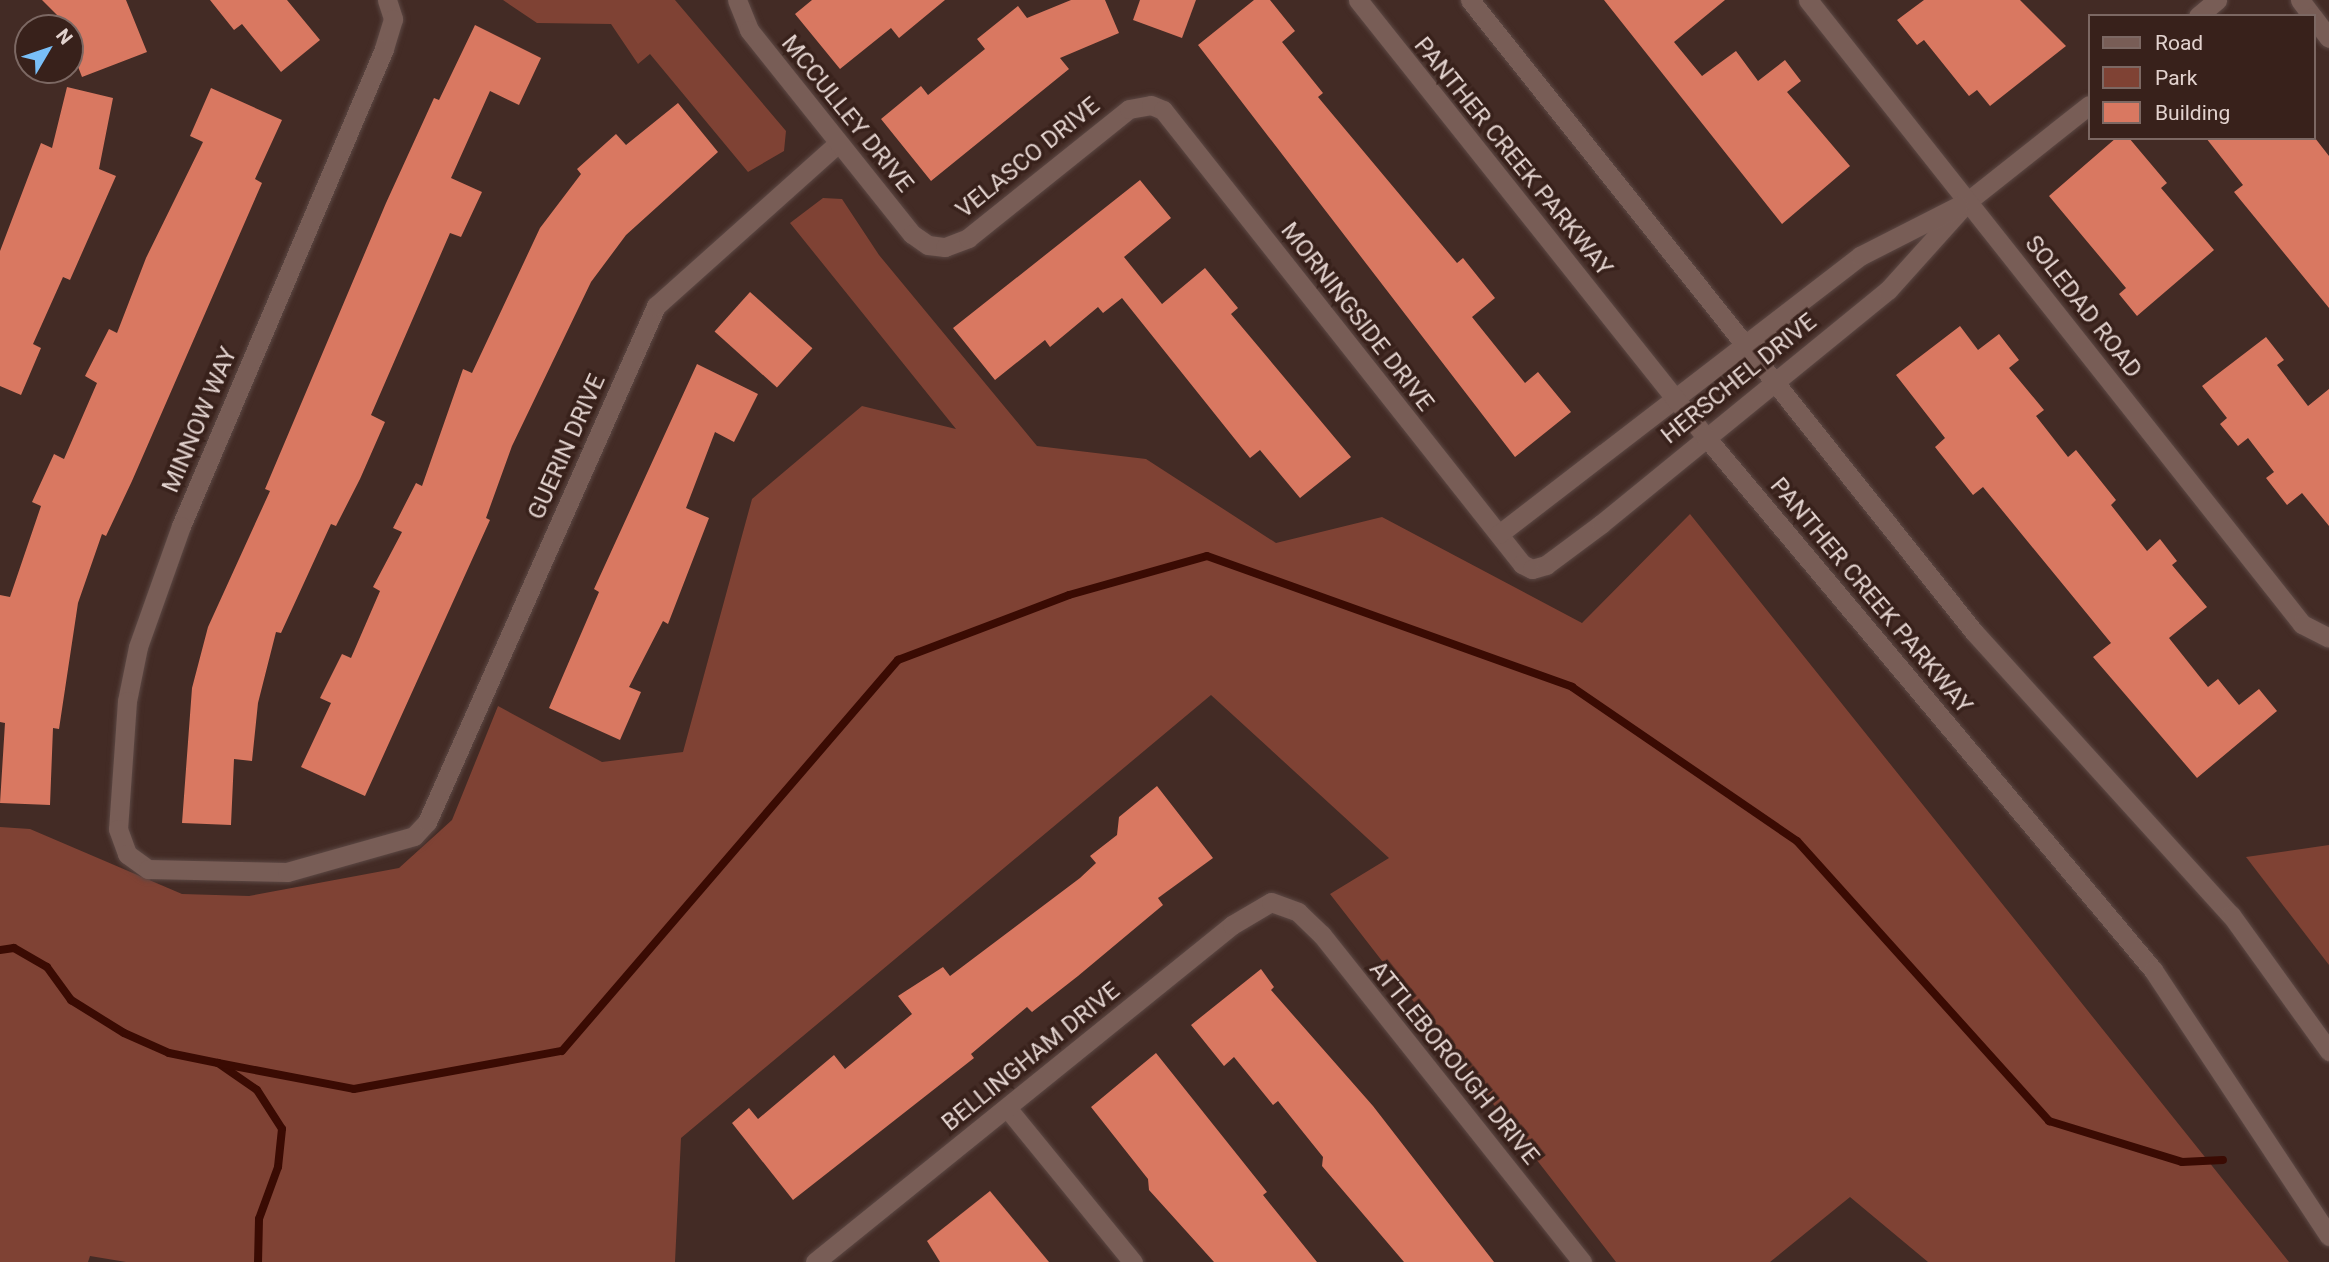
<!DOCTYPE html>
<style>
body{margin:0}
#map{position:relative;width:2329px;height:1262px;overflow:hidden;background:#432b25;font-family:Roboto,sans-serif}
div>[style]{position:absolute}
.green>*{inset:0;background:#7f4234}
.stream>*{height:8px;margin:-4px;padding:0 4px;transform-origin:4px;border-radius:4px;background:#3a0b03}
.building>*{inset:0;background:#d97861;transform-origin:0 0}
.roads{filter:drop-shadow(0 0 2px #5c4844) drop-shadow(0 0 2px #5c4844)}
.minor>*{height:19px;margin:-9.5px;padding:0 9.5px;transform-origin:9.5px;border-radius:9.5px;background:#785d56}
.secondary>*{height:19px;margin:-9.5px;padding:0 9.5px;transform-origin:9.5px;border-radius:9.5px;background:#785d56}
span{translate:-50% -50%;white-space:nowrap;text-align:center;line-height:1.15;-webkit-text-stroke:7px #38211b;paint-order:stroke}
.street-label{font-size:24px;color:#e2d2ce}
.legend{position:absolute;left:2088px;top:14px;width:228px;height:126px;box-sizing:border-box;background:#38211b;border:2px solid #7c6863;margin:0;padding:9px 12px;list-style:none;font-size:21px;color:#e2d2ce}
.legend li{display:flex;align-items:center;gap:14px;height:35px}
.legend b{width:35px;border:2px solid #7c6863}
.north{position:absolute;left:14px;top:14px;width:70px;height:70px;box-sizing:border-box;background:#38211b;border:2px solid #7c6863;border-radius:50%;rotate:51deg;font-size:19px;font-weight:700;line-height:28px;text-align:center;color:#e2d2ce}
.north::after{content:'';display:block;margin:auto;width:24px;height:32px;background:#79bff8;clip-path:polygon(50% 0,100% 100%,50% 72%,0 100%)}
</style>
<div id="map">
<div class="green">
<div style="clip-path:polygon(503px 0,675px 0,786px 131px,784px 151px,748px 172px,650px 54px,638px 64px,611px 24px,537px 23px)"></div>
<div style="clip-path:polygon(823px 198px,842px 199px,879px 255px,1037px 446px,1146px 459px,1276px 543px,1382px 517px,1582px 623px,1690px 514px,2289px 1262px,1928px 1262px,1850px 1197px,1770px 1262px,1616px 1262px,1330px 894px,1389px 858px,1211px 695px,681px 1138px,675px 1262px,126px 1262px,90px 1256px,88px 1262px,0 1262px,0 827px,30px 829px,182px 894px,249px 896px,399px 868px,452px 820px,498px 706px,602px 762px,683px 752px,752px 499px,862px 406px,956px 429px,790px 223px)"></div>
<div style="clip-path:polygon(2329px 845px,2329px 965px,2246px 857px)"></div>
</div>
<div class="stream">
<div style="left:0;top:950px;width:14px;rotate:-8deg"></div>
<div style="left:14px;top:948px;width:38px;rotate:30deg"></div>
<div style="left:47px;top:967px;width:41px;rotate:54deg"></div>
<div style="left:71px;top:1000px;width:62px;rotate:31.9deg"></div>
<div style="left:124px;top:1033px;width:49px;rotate:24deg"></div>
<div style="left:169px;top:1053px;width:50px;rotate:11.5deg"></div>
<div style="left:218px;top:1063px;width:47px;rotate:34.7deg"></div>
<div style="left:257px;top:1090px;width:46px;rotate:57.3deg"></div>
<div style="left:282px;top:1129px;width:38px;rotate:96deg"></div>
<div style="left:278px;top:1167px;width:55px;rotate:110.1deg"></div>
<div style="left:259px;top:1219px;width:43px;rotate:91.3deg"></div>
<div style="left:218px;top:1063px;width:138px;rotate:10.8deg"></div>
<div style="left:354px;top:1089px;width:211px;rotate:-10.4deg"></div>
<div style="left:562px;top:1051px;width:516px;rotate:-49.33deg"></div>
<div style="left:898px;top:660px;width:183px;rotate:-20.8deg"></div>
<div style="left:1069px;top:595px;width:143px;rotate:-15.8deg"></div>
<div style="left:1207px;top:556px;width:388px;rotate:19.7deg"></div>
<div style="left:1572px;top:687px;width:273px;rotate:34.4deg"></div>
<div style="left:1797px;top:841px;width:377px;rotate:48deg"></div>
<div style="left:2049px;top:1121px;width:139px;rotate:17.1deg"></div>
<div style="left:2182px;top:1162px;width:41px;rotate:-2.8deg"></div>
</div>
<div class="building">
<div style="clip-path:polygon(42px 0,126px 0,147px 52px,82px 77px,70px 46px,70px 28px)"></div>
<div style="clip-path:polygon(210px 0,287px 0,320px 40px,281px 72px,242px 24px,234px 30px)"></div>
<div style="clip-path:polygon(812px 0,945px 0,899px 38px,891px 28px,840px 69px,795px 14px)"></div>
<div style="clip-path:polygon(1071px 0,1105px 0,1119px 33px,1060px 58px,1069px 69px,931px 181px,881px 119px,921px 86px,928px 95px,985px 49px,977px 39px,1018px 6px,1027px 18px)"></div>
<div style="clip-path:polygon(1140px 0,1196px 0,1182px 38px,1133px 20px)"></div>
<div style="clip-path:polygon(1254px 0,1270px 0,1295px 31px,1282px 42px,1323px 93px,1318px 97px,1457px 263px,1463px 258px,1495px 298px,1472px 317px,1525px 383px,1538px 372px,1571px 412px,1515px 457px,1198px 45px)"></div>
<div style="clip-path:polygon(1604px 0,1725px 0,1674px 42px,1702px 76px,1736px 51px,1758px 81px,1785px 60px,1801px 81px,1787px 92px,1850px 166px,1782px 224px)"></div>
<div style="clip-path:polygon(1924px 0,2020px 0,2066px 46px,1990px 106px,1977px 90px,1969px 96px,1924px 40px,1917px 45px,1897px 20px)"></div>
<div style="clip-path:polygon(475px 25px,541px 58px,519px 105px,490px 91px,451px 178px,482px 192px,461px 237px,450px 233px,371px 415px,385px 422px,360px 479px,336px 526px,331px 524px,281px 633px,276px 632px,258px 703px,252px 761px,234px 759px,231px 825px,182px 823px,192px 688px,208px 627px,270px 491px,265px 489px,386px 203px,434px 98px,439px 100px)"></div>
<div style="clip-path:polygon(67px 87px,113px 98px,99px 169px,116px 176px,70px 280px,63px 277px,33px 344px,41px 348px,21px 395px,0 386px,0 251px,41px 143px,52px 148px)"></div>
<div style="clip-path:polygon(211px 88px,282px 120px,255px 179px,262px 183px,132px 481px,106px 536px,102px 534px,78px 603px,59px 729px,53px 728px,50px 805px,0 803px,5px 723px,0 722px,0 595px,10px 597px,41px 506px,32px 502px,54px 454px,64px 459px,97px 383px,85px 376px,109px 329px,117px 333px,146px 258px,203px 142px,190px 136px)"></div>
<div style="clip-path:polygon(678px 103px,718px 152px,626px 235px,591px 282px,512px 446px,486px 518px,490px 520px,365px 796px,301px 767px,331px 703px,320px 698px,342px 654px,351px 658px,380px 591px,373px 587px,402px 532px,393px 528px,416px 483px,422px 486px,463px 369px,472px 373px,540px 228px,581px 174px,577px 169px,616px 134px,626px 145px)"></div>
<div style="clip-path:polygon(2116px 138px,2129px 138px,2167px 183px,2161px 188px,2214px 250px,2137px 316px,2119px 294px,2126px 288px,2049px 196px)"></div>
<div style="clip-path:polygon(2206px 138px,2315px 138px,2329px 156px,2329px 308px,2234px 192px,2243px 185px)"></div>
<div style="clip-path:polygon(1140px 180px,1171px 218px,1124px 257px,1162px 304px,1205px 268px,1238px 308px,1231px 314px,1351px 457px,1300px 498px,1260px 450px,1250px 458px,1122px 298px,1103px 313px,1098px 307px,1050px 347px,1045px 340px,995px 380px,953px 328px)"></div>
<div style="left:750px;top:292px;width:84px;height:53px;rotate:42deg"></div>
<div style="clip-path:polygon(1960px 326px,1978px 350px,1999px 334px,2019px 360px,2009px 368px,2044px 410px,2036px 416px,2068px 457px,2076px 450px,2116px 500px,2111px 505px,2147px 551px,2160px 539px,2177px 561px,2172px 565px,2207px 607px,2169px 638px,2208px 687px,2218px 679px,2239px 705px,2259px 689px,2277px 711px,2197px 778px,2093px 657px,2111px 643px,1983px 487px,1973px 495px,1935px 447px,1945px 438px,1896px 375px)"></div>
<div style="clip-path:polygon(2266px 337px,2284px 360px,2277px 365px,2308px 406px,2329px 389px,2329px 526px,2302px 493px,2287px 505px,2266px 478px,2274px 472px,2248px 438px,2238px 446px,2220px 424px,2227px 418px,2202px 386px)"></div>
<div style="clip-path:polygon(697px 364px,758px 394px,734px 442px,715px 432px,686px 508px,709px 518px,668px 624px,663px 621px,629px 687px,641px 692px,620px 740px,549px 708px,599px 592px,594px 589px)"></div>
<div style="clip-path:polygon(1157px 786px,1213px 858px,1158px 898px,1163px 905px,1078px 976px,1032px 1012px,1027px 1007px,971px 1054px,974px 1058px,793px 1200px,732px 1123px,749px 1108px,758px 1119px,834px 1055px,845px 1069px,912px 1014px,898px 996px,943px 967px,950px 976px,1080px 878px,1096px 863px,1090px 856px,1117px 835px,1119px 817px)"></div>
<div style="clip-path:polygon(1261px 969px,1274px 987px,1271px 990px,1373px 1106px,1494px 1262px,1404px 1262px,1322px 1166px,1323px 1157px,1278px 1101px,1273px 1105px,1234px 1057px,1224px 1066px,1191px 1025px)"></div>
<div style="clip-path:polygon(1156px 1053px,1267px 1192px,1263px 1195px,1317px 1262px,1214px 1262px,1149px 1190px,1148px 1179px,1091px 1107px)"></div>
<div style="clip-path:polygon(990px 1191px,1049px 1262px,940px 1262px,927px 1241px)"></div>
</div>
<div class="roads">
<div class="minor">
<div style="left:387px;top:0;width:20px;rotate:72deg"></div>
<div style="left:393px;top:19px;width:31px;rotate:107deg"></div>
<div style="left:384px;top:49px;width:518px;rotate:113.05deg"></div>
<div style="left:181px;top:526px;width:128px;rotate:109.6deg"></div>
<div style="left:138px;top:647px;width:55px;rotate:101.5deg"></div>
<div style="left:127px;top:701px;width:128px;rotate:94deg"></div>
<div style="left:118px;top:829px;width:27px;rotate:70deg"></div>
<div style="left:127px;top:854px;width:26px;rotate:36deg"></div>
<div style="left:148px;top:869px;width:139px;rotate:1.2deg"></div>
<div style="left:287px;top:872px;width:132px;rotate:-15.8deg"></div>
<div style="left:414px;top:836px;width:19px;rotate:-47deg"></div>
<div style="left:427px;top:822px;width:565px;rotate:-66.07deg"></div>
<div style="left:656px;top:306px;width:244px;rotate:-41.8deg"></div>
<div style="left:737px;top:0;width:32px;rotate:68deg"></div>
<div style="left:749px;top:30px;width:261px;rotate:51.4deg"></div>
<div style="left:912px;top:234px;width:19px;rotate:35deg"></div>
<div style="left:928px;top:245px;width:17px;rotate:7deg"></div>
<div style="left:945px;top:247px;width:25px;rotate:-21deg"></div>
<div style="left:968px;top:238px;width:206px;rotate:-38.7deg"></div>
<div style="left:1129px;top:109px;width:22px;rotate:-10deg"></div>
<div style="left:1151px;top:105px;width:13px;rotate:23deg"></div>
<div style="left:1163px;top:110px;width:579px;rotate:51.66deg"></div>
<div style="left:1522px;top:564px;width:11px;rotate:27deg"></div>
<div style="left:1532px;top:569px;width:15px;rotate:-16deg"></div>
<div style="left:1546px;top:565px;width:69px;rotate:-36.7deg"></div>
<div style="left:1601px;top:524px;width:370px;rotate:-39.2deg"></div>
<div style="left:1888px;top:290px;width:120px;rotate:-48deg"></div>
<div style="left:1968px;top:201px;width:154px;rotate:-38.4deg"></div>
<div style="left:1808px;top:0;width:796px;rotate:51.63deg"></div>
<div style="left:2302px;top:624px;width:30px;rotate:27deg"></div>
<div style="left:2300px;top:0;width:20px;rotate:53deg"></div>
<div style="left:2198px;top:16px;width:25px;rotate:-40deg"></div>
<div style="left:2313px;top:17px;width:26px;rotate:53deg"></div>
<div style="left:1499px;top:534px;width:456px;rotate:-37.6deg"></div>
<div style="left:1860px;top:256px;width:110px;rotate:-27deg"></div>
<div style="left:1008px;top:1109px;width:198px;rotate:50.8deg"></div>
<div style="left:815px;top:1262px;width:536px;rotate:-38.94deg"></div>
<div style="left:1232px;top:925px;width:45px;rotate:-30.5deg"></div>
<div style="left:1271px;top:902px;width:29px;rotate:20deg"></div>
<div style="left:1298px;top:912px;width:33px;rotate:44deg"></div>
<div style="left:1322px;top:935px;width:418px;rotate:51.5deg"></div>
</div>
<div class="secondary">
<div style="left:1358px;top:0;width:557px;rotate:51.48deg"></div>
<div style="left:1705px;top:436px;width:697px;rotate:50deg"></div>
<div style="left:2153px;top:970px;width:319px;rotate:56.5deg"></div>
<div style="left:1470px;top:0;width:808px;rotate:51.43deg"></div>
<div style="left:1974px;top:632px;width:382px;rotate:47.8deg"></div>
<div style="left:2231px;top:915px;width:168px;rotate:54.2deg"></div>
</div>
</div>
<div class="street-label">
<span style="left:847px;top:114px;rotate:51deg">MCCULLEY DRIVE</span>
<span style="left:1513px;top:157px;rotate:51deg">PANTHER CREEK PARKWAY</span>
<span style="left:1028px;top:158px;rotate:-39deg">VELASCO DRIVE</span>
<span style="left:2083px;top:307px;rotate:52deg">SOLEDAD ROAD</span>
<span style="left:1357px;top:317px;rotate:52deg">MORNINGSIDE DRIVE</span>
<span style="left:1739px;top:379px;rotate:-39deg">HERSCHEL DRIVE</span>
<span style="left:200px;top:420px;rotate:-67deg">MINNOW WAY</span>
<span style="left:567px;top:447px;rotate:-66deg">GUERIN DRIVE</span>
<span style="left:1871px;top:596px;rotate:50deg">PANTHER CREEK PARKWAY</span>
<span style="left:1031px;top:1057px;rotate:-39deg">BELLINGHAM DRIVE</span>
<span style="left:1454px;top:1063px;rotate:51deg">ATTLEBOROUGH DRIVE</span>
</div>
<ul class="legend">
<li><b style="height:9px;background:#785d56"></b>Road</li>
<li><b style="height:19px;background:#7f4234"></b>Park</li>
<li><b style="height:19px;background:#d97861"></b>Building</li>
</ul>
<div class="north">N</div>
</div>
